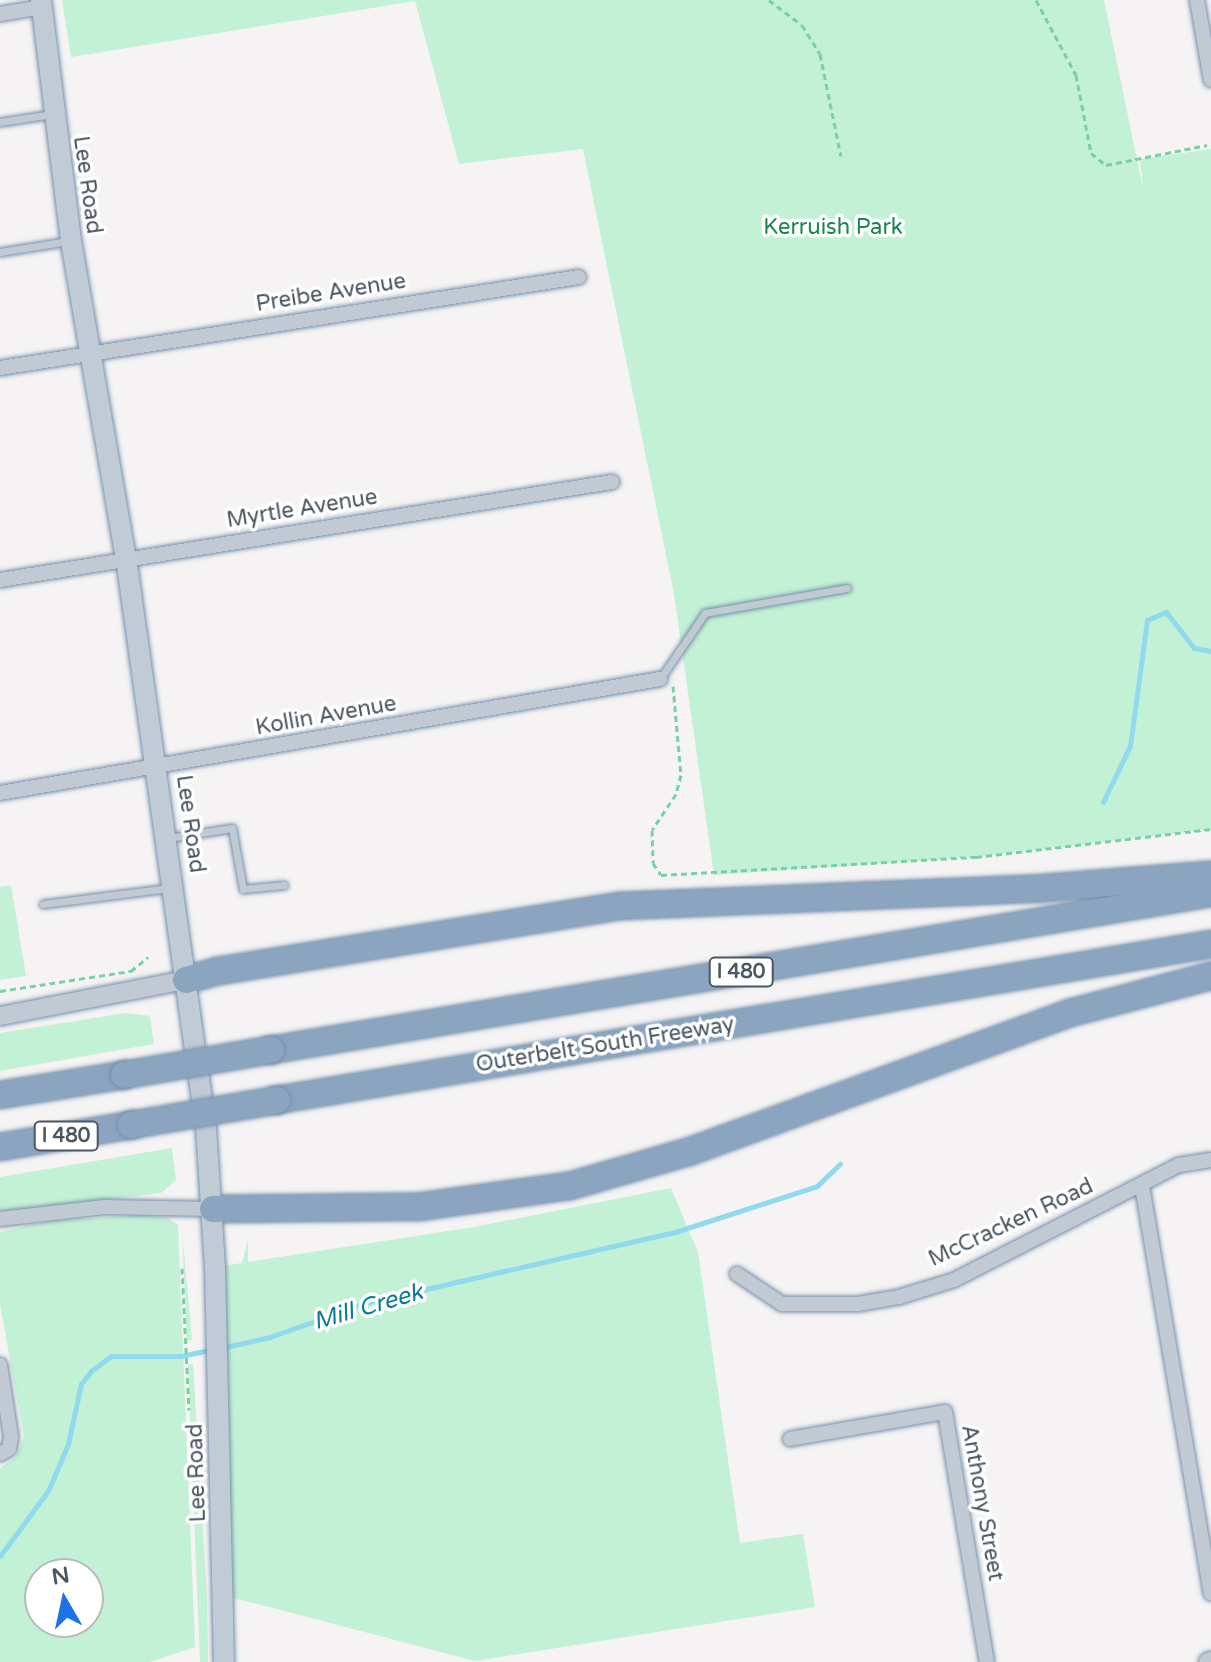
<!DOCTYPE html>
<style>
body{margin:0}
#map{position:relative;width:1211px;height:1662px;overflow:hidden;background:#f5f3f3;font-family:"Varela Round",sans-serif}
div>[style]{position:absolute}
.green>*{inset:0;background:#c3f1d5}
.stream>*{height:5px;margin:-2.5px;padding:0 2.5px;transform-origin:2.5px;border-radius:2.5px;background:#90daee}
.path>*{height:3px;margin-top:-1.5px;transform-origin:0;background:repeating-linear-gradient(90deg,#7ad0a6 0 6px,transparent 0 10px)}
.roads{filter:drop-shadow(0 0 2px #7690ad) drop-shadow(0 0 2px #7690ad)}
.service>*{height:7px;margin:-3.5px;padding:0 3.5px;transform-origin:3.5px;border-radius:3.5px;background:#c1cad2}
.minor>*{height:14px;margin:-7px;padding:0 7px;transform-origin:7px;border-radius:7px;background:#c1cad2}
.tertiary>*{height:18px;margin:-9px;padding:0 9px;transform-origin:9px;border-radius:9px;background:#c1cad2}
.secondary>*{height:20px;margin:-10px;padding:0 10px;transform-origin:10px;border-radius:10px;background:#c1cbd6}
.motorway>*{height:26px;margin:-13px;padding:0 13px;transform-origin:13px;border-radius:13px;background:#8ba5c1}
.bridges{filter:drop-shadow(0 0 2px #7690ad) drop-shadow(0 0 2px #7690ad)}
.motorway-bridge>*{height:26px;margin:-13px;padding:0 13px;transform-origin:13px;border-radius:13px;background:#8ba5c1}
span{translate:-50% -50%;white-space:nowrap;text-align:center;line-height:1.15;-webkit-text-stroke:7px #fff;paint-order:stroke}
.shield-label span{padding:2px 6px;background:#fff;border:2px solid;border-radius:6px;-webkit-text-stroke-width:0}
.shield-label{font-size:20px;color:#4a5661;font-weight:700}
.street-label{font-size:22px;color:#4a5661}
.park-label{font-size:22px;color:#17864f}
.water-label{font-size:24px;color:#0c7c9b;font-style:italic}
.north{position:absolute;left:24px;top:1558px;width:80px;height:80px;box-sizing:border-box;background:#fff;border:2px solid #b7bbc0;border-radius:50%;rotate:351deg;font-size:22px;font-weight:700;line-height:32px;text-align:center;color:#4a5661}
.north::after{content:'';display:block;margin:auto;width:28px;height:36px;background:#1a73e8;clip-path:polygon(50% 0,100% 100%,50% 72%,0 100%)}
</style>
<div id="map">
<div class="green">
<div style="clip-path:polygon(62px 0,1104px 0,1143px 189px,1140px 159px,1211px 149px,1211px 829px,976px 857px,714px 875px,674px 594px,583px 149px,459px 164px,415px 1px,71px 57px)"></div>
<div style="clip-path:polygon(11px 885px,26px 976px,0 980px,0 887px)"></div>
<div style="clip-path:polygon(126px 1013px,150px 1016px,154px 1044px,0 1071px,0 1033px)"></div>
<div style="clip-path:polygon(172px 1148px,176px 1180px,161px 1193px,0 1212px,0 1177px)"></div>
<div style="clip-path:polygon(671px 1188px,698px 1252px,740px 1543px,803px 1534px,815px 1607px,475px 1661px,223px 1595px,215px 1267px,242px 1263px,248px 1240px,248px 1262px,474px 1227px)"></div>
<div style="clip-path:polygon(evenodd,140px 1215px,168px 1218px,178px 1225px,195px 1647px,150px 1662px,0 1662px,0 1468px,16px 1457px,24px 1437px,0 1304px,0 1232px,49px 1221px,140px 1215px,40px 1574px,88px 1574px,88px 1622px,40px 1622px,40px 1574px)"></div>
<div style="clip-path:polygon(182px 1231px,192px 1340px,187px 1341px)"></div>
<div style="clip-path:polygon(193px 1364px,207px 1597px,208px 1662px,200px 1662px,188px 1365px)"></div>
</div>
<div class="stream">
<div style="left:1103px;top:802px;width:62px;rotate:-64.3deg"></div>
<div style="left:1130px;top:746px;width:127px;rotate:-82.3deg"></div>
<div style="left:1147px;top:620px;width:21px;rotate:-23deg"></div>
<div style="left:1166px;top:612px;width:46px;rotate:52.1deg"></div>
<div style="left:1194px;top:648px;width:17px;rotate:10deg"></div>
<div style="left:220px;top:1348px;width:51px;rotate:-12.4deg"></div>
<div style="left:270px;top:1337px;width:105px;rotate:-19.5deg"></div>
<div style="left:369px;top:1302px;width:317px;rotate:-12.9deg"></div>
<div style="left:678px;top:1231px;width:146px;rotate:-17.9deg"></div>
<div style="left:817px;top:1186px;width:32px;rotate:-44deg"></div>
<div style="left:0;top:1556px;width:81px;rotate:-53.6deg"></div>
<div style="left:48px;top:1491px;width:51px;rotate:-66.9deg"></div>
<div style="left:68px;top:1444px;width:61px;rotate:-77.8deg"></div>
<div style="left:81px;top:1384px;width:16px;rotate:-52deg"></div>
<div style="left:91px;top:1371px;width:25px;rotate:-37deg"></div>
<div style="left:111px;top:1356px;width:70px"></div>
<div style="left:181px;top:1356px;width:30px;rotate:-12deg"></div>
</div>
<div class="path">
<div style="left:769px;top:0;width:41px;rotate:37.1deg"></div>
<div style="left:802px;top:25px;width:34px;rotate:58deg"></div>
<div style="left:820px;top:54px;width:104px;rotate:78.4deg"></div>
<div style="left:1036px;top:0;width:85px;rotate:61.9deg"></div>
<div style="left:1076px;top:75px;width:79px;rotate:79.1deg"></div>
<div style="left:1091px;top:153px;width:19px;rotate:39deg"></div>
<div style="left:1106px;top:165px;width:103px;rotate:-11.2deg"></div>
<div style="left:673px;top:686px;width:89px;rotate:84.9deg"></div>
<div style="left:681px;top:775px;width:20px;rotate:105deg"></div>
<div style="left:676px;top:794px;width:43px;rotate:123.7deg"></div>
<div style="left:652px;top:830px;width:33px;rotate:88deg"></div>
<div style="left:653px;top:863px;width:14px;rotate:56deg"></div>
<div style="left:661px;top:875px;width:316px;rotate:-3.3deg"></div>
<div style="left:976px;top:857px;width:237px;rotate:-6.8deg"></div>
<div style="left:0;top:991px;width:133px;rotate:-8.7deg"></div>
<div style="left:131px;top:971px;width:22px;rotate:-39deg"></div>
<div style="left:182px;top:1268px;width:142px;rotate:87.2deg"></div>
</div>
<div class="roads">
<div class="service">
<div style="left:0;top:122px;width:53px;rotate:-8.7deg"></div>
<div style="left:0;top:252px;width:69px;rotate:-9.2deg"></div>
<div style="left:660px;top:679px;width:80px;rotate:-55.7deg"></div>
<div style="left:705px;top:613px;width:144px;rotate:-10deg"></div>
<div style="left:168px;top:838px;width:65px;rotate:-8.9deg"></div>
<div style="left:232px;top:828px;width:62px;rotate:79.8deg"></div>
<div style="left:243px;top:889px;width:41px;rotate:-5.6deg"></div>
<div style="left:43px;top:904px;width:127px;rotate:-7.2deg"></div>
</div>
<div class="minor">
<div style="left:1197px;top:0;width:81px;rotate:80.1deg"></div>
<div style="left:0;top:14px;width:43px;rotate:-9.5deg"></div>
<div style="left:0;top:368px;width:586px;rotate:-8.93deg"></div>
<div style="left:0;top:580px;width:620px;rotate:-9.1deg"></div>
<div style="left:0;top:793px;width:670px;rotate:-9.8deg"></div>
<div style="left:1142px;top:1186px;width:413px;rotate:80.4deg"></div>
<div style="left:0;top:1219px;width:105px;rotate:-6.6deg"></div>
<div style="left:104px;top:1207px;width:109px;rotate:1.1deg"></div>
<div style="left:737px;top:1274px;width:54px;rotate:33.7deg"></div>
<div style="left:782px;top:1304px;width:76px"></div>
<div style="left:858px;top:1304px;width:42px;rotate:-9.7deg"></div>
<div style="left:899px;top:1297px;width:58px;rotate:-17.2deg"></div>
<div style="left:954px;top:1280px;width:253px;rotate:-27.1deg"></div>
<div style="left:1179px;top:1165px;width:32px;rotate:-9deg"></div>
<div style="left:0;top:1365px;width:73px;rotate:81.3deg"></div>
<div style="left:11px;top:1437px;width:12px;rotate:99deg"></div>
<div style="left:9px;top:1449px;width:10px;rotate:151deg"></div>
<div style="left:790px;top:1439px;width:157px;rotate:-9.9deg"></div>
<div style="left:945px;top:1412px;width:254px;rotate:80.5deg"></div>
</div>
<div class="tertiary">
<div style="left:0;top:1016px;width:189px;rotate:-11deg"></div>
<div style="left:1208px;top:1662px;width:3px;rotate:-18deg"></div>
</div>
<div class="secondary">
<div style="left:41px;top:0;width:243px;rotate:82.9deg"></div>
<div style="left:71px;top:241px;width:322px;rotate:80.2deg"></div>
<div style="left:126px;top:558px;width:576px;rotate:82.01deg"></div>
<div style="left:206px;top:1128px;width:139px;rotate:86.3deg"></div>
<div style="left:215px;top:1267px;width:395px;rotate:88.7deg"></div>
</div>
<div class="motorway">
<div style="left:186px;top:980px;width:33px;rotate:-16deg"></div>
<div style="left:218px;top:971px;width:407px;rotate:-9.2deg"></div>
<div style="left:620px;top:906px;width:424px;rotate:-2.4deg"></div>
<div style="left:1044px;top:888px;width:168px;rotate:-4.5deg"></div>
<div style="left:271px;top:1050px;width:953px;rotate:-9.48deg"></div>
<div style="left:0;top:1095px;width:126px;rotate:-9.2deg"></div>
<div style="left:277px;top:1100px;width:947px;rotate:-9.48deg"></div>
<div style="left:0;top:1147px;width:133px;rotate:-9.5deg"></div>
<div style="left:213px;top:1209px;width:205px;rotate:-0.6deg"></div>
<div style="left:418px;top:1207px;width:153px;rotate:-7.9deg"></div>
<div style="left:570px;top:1186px;width:123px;rotate:-16.1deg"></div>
<div style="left:688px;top:1152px;width:407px;rotate:-20deg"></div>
<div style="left:1070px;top:1013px;width:146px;rotate:-14.7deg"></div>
</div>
</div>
<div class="bridges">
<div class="motorway-bridge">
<div style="left:124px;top:1075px;width:149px;rotate:-9.7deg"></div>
<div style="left:131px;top:1125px;width:148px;rotate:-9.7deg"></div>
</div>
</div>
<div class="shield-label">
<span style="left:741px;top:972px">I 480</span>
<span style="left:66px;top:1136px">I 480</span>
</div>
<div class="street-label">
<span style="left:87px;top:185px;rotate:82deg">Lee Road</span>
<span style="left:331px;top:293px;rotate:-9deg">Preibe Avenue</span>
<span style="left:302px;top:509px;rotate:-9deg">Myrtle Avenue</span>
<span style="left:326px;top:716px;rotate:-10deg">Kollin Avenue</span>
<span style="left:190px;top:824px;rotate:82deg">Lee Road</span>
<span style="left:605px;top:1045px;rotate:-9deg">Outerbelt South Freeway</span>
<span style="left:1011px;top:1223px;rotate:-25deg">McCracken Road</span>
<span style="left:197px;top:1473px;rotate:-92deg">Lee Road</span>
<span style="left:982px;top:1503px;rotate:80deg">Anthony Street</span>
</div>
<div class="park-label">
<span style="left:833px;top:228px">Kerruish Park</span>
</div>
<div class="water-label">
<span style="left:368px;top:1307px;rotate:-16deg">Mill Creek</span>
</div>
<div class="north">N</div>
</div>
